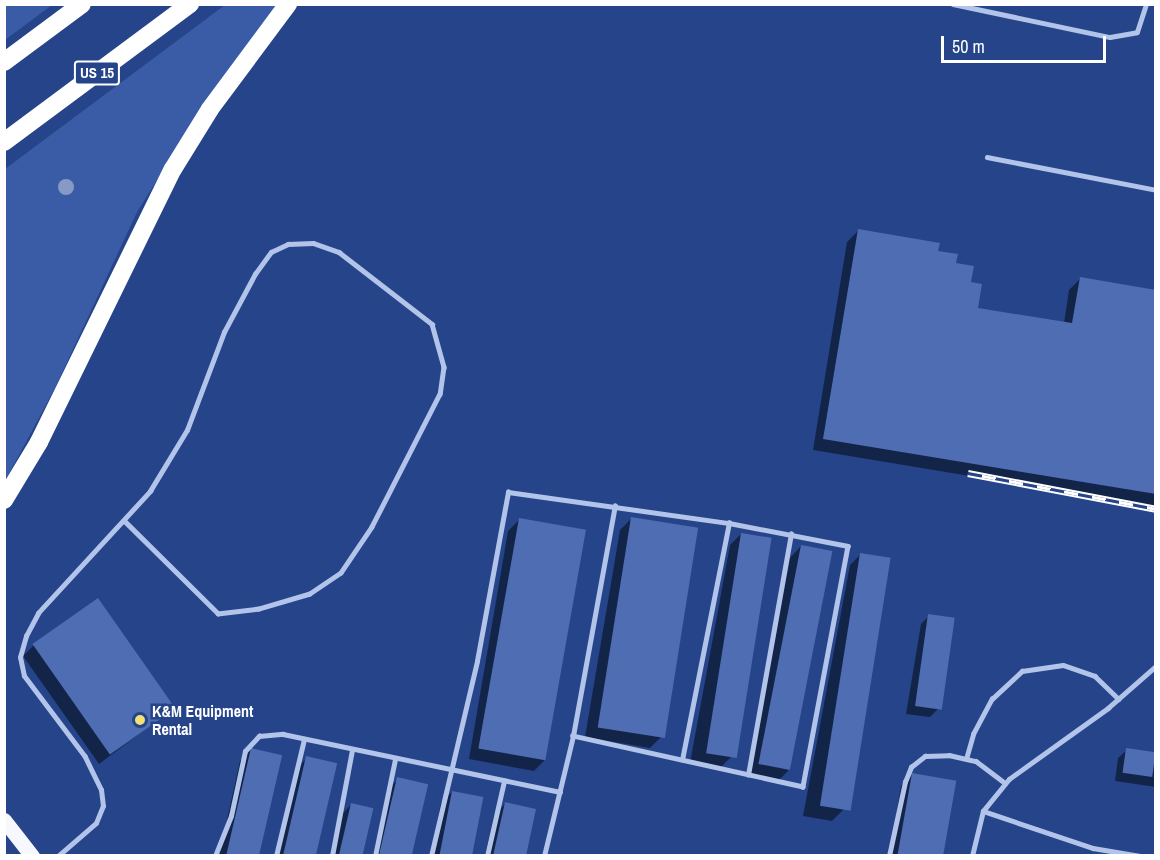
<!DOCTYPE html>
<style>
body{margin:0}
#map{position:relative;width:1160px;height:860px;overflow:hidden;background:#25448a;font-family:"Archivo Narrow",sans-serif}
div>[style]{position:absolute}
.green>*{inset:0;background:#3a5ca7}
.shadow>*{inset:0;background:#0007}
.building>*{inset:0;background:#4e6db2;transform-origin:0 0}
.service>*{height:4.5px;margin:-2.25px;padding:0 2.25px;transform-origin:2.25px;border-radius:2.25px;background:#b3c4ea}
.primary>*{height:15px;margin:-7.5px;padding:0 7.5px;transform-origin:7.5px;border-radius:7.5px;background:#f6f8fe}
.motorway>*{height:18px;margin:-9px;padding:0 9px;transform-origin:9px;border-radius:9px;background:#fff}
.rail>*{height:7px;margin-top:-3.5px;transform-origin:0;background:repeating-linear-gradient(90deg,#25448a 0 14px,#fff 0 28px);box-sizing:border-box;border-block:2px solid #fff}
.trees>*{width:16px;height:16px;margin:-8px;border-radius:50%;background:#879ac6}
.dots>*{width:16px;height:16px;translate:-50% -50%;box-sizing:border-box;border:3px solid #25448a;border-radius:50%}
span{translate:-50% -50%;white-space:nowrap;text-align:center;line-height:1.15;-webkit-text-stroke:5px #25448a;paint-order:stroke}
.shield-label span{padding:2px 4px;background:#25448a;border:2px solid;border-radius:4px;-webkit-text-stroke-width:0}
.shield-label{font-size:15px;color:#fff;font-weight:700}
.poi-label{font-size:16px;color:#fff;font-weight:700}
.left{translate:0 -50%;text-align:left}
.frame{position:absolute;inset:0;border:6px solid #fff;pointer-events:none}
.scale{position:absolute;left:941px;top:36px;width:165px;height:27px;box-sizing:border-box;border:3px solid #fff;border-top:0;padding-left:8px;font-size:18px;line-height:21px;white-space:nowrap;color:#fff;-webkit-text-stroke:4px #25448a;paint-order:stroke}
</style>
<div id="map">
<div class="green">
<div style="clip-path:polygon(5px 4px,52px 4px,52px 5px,5px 40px)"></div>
<div style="clip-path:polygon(225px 5px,280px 5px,173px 155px,137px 212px,55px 388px,5px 481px,5px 169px)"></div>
</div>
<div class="shadow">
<div style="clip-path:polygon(858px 231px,937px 252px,954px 265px,969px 283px,976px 309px,1064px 323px,1069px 290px,1080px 279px,1156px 291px,1156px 507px,813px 450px,847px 242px)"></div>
<div style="clip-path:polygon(631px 519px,661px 737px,650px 748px,585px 737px,620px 530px)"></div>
<div style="clip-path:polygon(519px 520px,545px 760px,534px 771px,469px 759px,508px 531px)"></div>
<div style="clip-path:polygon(741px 534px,731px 757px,720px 768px,690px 763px,730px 545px)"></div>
<div style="clip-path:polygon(801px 546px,790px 769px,779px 780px,750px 775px,790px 558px)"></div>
<div style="clip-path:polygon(861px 554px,843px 810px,832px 821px,803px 816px,850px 565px)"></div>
<div style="clip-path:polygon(929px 616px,938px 709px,930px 717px,906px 714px,921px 624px)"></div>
<div style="clip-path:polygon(34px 645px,174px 708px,99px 764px,23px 656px)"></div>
<div style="clip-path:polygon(251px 750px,258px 856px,219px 856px,240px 761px)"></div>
<div style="clip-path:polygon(1127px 750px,1156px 754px,1156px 787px,1115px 781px,1118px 758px)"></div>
<div style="clip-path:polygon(307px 758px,315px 856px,276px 856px,296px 769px)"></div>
<div style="clip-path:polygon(912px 775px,942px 856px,889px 856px,901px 786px)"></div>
<div style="clip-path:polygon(398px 779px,412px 856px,373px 856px,387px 790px)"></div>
<div style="clip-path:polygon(452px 792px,469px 856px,430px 856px,441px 803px)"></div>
<div style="clip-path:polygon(505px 804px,525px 856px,485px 856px,494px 815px)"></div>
<div style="clip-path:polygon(351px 805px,360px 856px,334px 856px,343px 813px)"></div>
</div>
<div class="building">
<div style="clip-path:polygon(858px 229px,940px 243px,938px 251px,958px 254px,956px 263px,974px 266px,971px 282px,982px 284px,978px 308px,1072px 323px,1080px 277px,1156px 290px,1156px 494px,823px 439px)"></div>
<div style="left:631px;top:517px;width:68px;height:213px;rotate:9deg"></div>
<div style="left:519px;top:518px;width:68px;height:234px;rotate:10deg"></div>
<div style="left:741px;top:533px;width:31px;height:223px;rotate:9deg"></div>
<div style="left:801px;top:545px;width:32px;height:223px;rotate:11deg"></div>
<div style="left:860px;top:553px;width:31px;height:256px;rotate:9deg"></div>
<div style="left:98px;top:598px;width:135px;height:80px;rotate:55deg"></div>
<div style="left:928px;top:614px;width:27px;height:93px;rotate:8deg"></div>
<div style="left:251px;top:748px;width:32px;height:111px;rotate:13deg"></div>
<div style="left:1126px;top:748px;width:30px;height:25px;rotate:8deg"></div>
<div style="left:306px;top:756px;width:32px;height:102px;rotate:13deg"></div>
<div style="left:912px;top:773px;width:45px;height:84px;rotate:10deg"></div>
<div style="left:397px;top:777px;width:32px;height:81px;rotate:13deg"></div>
<div style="left:452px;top:791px;width:32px;height:67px;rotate:11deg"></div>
<div style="clip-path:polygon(505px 802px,536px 809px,526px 856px,493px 856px)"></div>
<div style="left:351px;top:803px;width:23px;height:54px;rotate:13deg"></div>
</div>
<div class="service">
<div style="left:953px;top:4px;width:160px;rotate:11.9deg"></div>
<div style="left:1110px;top:37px;width:27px;rotate:-10deg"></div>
<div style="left:1137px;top:32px;width:29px;rotate:-72deg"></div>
<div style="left:987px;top:157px;width:172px;rotate:11deg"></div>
<div style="left:966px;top:759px;width:26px;rotate:-74deg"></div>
<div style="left:973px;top:734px;width:40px;rotate:-62deg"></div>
<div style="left:992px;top:699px;width:41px;rotate:-43deg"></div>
<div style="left:1022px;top:671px;width:41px;rotate:-8.3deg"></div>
<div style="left:1063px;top:665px;width:34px;rotate:19deg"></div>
<div style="left:1095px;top:676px;width:33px;rotate:44deg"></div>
<div style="left:682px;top:760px;width:242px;rotate:-78.8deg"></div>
<div style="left:748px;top:775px;width:245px;rotate:-79.9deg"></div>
<div style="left:983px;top:811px;width:116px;rotate:18.6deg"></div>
<div style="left:1093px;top:848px;width:49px;rotate:9.5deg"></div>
<div style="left:58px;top:856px;width:50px;rotate:-41deg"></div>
<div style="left:96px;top:823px;width:18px;rotate:-68deg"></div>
<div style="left:103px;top:806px;width:16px;rotate:-97deg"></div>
<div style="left:101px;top:790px;width:37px;rotate:-116deg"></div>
<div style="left:85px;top:757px;width:101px;rotate:-127deg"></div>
<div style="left:24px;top:676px;width:19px;rotate:-102deg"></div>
<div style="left:20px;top:657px;width:22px;rotate:-74deg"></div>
<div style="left:26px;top:636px;width:26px;rotate:-62deg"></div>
<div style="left:38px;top:613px;width:166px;rotate:-47.4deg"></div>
<div style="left:150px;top:491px;width:71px;rotate:-58.8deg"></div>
<div style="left:187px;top:430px;width:105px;rotate:-69.3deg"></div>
<div style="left:224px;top:332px;width:66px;rotate:-61.9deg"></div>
<div style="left:255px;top:274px;width:27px;rotate:-54deg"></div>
<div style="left:271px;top:252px;width:19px;rotate:-25deg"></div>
<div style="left:288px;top:244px;width:25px;rotate:-2deg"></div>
<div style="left:313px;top:243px;width:28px;rotate:19deg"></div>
<div style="left:339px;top:252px;width:118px;rotate:37.7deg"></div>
<div style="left:432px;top:324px;width:45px;rotate:74.4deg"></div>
<div style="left:444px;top:367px;width:27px;rotate:98deg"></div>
<div style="left:440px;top:394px;width:149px;rotate:117.1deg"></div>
<div style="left:372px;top:527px;width:55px;rotate:124deg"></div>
<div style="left:341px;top:573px;width:37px;rotate:146deg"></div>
<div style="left:310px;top:594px;width:53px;rotate:163.6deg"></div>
<div style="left:259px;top:609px;width:41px;rotate:173deg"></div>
<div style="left:218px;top:614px;width:132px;rotate:-135.3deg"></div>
<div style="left:215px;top:856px;width:43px;rotate:-68.2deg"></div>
<div style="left:231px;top:816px;width:66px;rotate:-77.8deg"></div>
<div style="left:245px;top:751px;width:21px;rotate:-47deg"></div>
<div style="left:259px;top:736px;width:24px;rotate:-5deg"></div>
<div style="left:283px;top:734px;width:283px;rotate:11.8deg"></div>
<div style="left:276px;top:856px;width:120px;rotate:-76.5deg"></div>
<div style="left:332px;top:856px;width:108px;rotate:-79.3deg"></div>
<div style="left:375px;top:856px;width:99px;rotate:-78.3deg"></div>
<div style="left:431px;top:856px;width:200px;rotate:-76.7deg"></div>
<div style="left:477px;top:661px;width:172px;rotate:-79.6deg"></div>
<div style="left:508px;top:492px;width:223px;rotate:8deg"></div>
<div style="left:729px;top:523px;width:121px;rotate:10.9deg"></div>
<div style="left:848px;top:546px;width:245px;rotate:100.6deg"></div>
<div style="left:803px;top:787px;width:236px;rotate:-167.5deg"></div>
<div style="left:487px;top:856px;width:77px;rotate:-77.2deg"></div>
<div style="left:544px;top:856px;width:123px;rotate:-76.4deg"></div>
<div style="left:573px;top:736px;width:234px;rotate:-79.7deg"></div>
<div style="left:889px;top:856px;width:76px;rotate:-77.8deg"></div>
<div style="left:905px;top:782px;width:16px;rotate:-68deg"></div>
<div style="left:911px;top:767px;width:18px;rotate:-38deg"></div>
<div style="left:925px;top:756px;width:24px;rotate:-2deg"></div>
<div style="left:949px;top:755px;width:28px;rotate:13deg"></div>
<div style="left:976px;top:761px;width:36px;rotate:37deg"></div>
<div style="left:972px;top:856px;width:46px;rotate:-76.3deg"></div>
<div style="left:983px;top:811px;width:41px;rotate:-50.9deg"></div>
<div style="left:1009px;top:779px;width:122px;rotate:-35.6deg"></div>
<div style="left:1108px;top:708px;width:64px;rotate:-41.2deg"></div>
</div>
<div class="primary">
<div style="left:4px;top:820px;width:46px;rotate:52.1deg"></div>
</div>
<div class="motorway">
<div style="left:4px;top:62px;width:97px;rotate:-36.6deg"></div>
<div style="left:4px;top:142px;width:232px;rotate:-36.6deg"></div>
<div style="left:4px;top:500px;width:68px;rotate:-58.9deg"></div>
<div style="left:39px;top:442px;width:304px;rotate:-63.9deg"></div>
<div style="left:173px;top:169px;width:70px;rotate:-58.3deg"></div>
<div style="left:210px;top:109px;width:131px;rotate:-53.4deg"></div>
</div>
<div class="rail">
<div style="left:968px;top:473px;width:191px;rotate:10.8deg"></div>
</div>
<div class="trees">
<div style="left:66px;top:187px"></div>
</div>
<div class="dots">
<div style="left:140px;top:720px;background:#f3e077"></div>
</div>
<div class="shield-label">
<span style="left:97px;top:73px">US 15</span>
</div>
<div class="poi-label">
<span class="left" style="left:152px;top:720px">K&amp;M Equipment<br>Rental</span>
</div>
<div class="frame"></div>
<div class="scale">50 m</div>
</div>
